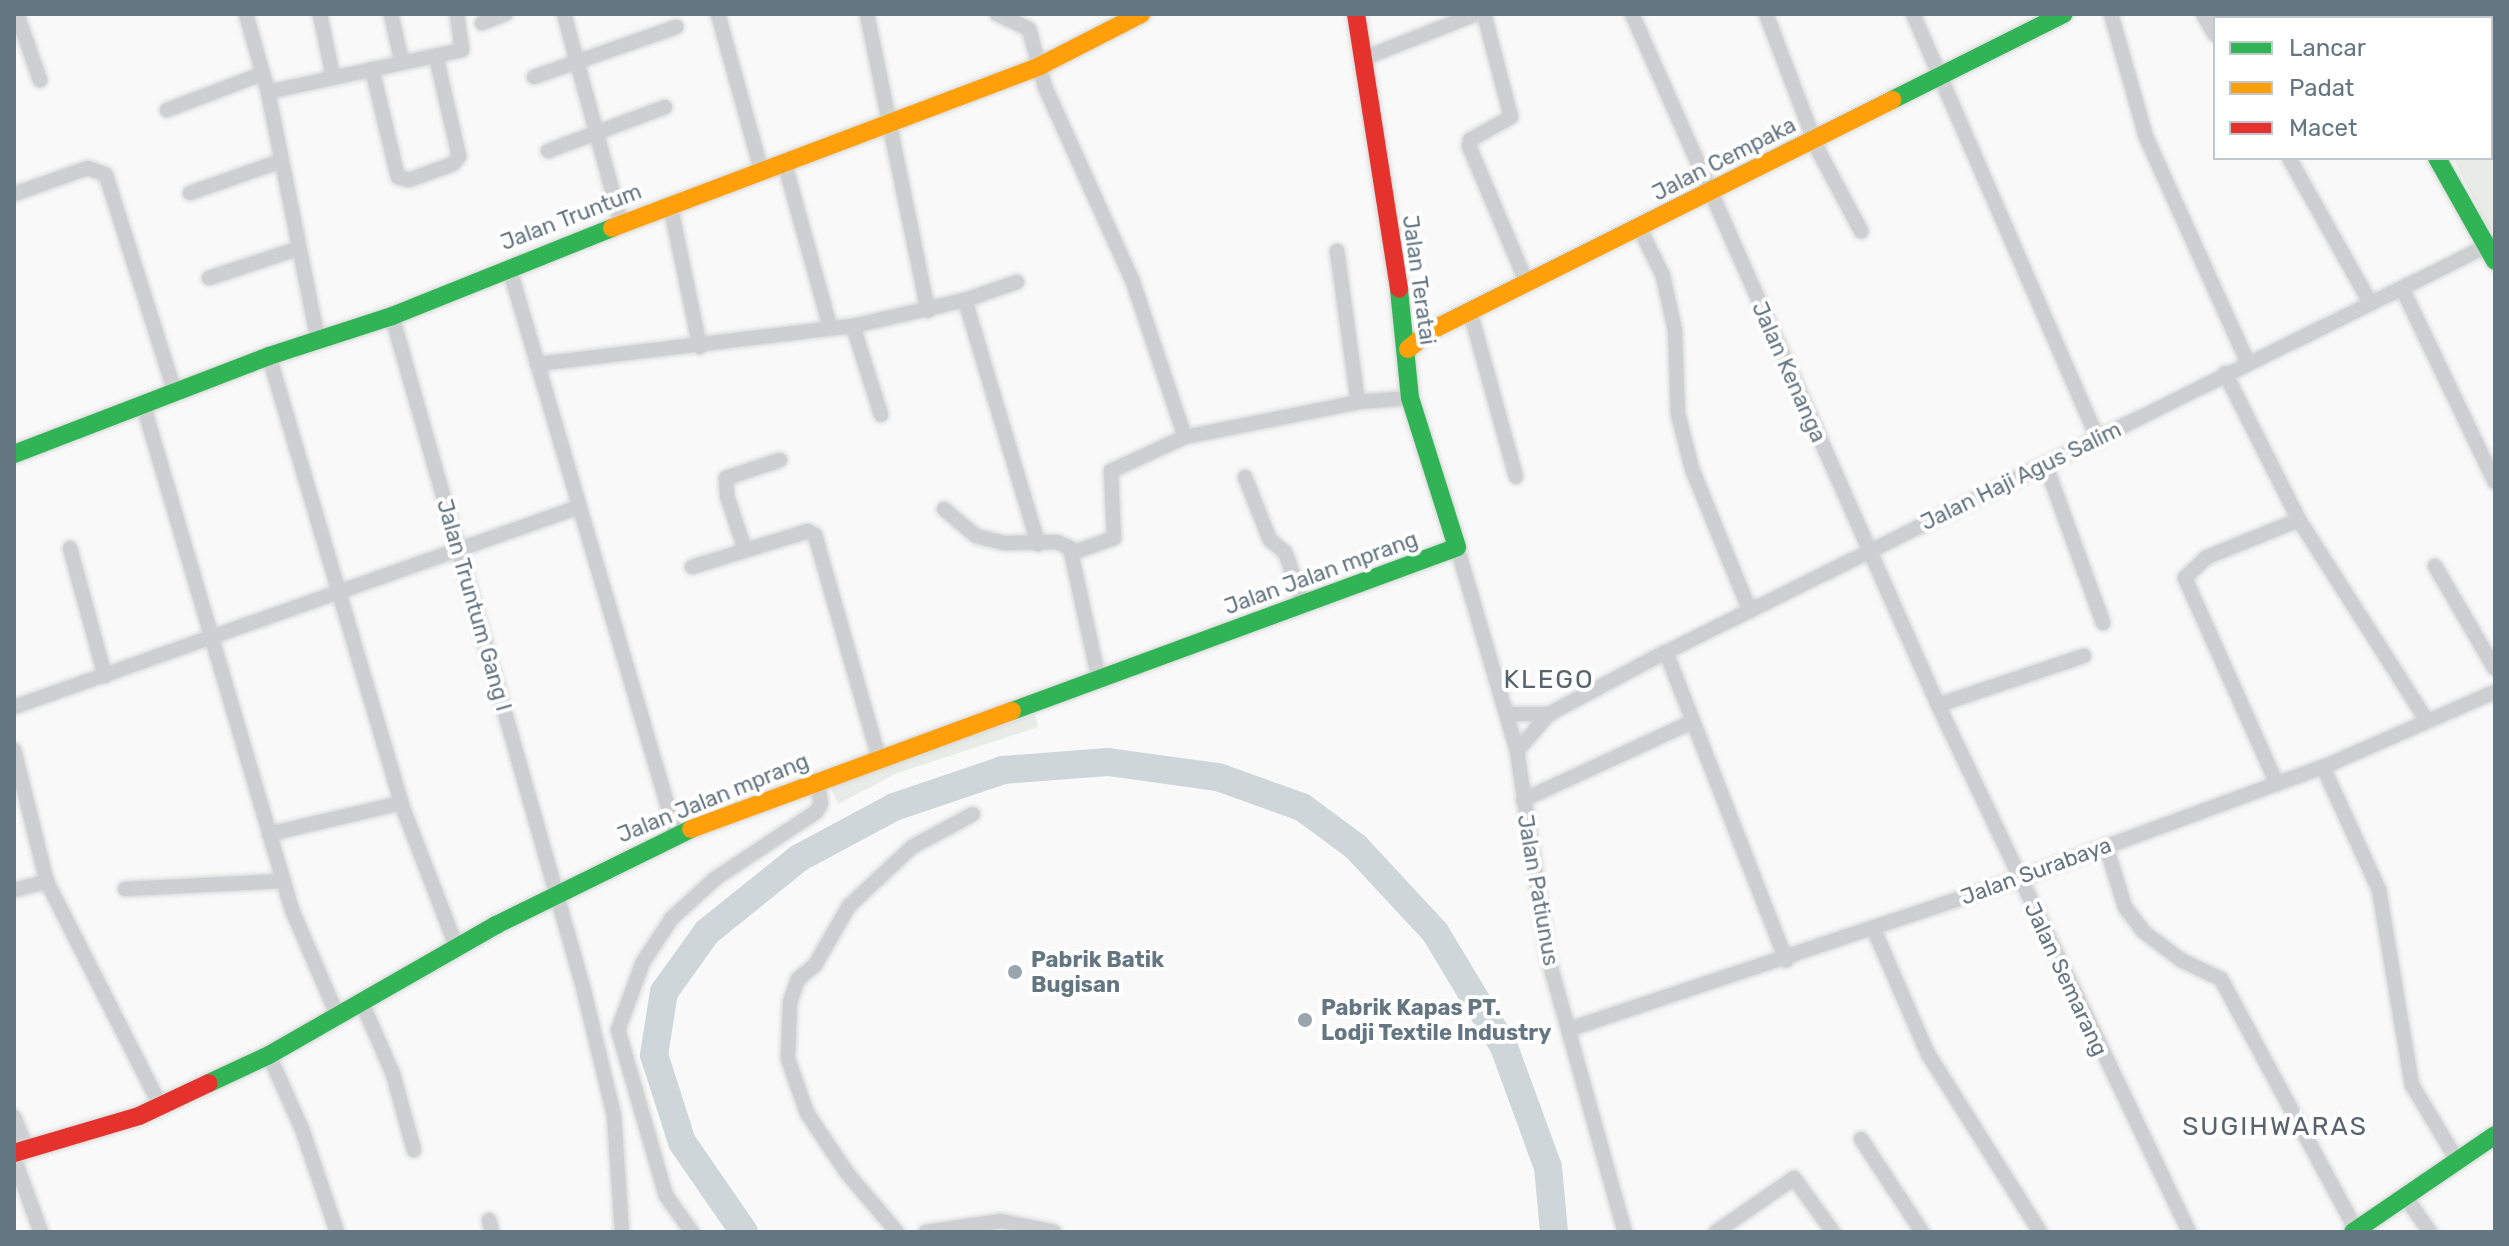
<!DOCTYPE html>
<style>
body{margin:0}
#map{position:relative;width:2509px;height:1246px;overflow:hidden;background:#f9f9f9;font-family:Rubik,sans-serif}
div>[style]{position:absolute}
.green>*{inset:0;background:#e8ebe6}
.river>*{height:28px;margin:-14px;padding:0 14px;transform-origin:14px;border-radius:14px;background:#ced6d9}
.roads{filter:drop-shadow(0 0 2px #d5d6d7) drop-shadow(0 0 2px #d5d6d7)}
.street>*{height:14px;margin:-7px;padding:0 7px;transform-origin:7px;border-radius:7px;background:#cecfd0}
.fast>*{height:18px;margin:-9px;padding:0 9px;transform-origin:9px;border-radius:9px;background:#30b455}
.slow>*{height:18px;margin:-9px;padding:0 9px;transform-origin:9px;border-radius:9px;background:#ff9f0a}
.jam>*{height:18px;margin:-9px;padding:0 9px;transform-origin:9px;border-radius:9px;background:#e5322d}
.dots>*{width:22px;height:22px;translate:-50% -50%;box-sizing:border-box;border:4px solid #fff;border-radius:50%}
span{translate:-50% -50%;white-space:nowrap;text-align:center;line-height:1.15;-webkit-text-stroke:8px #fff;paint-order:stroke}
.street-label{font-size:22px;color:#657683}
.poi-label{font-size:22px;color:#657683;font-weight:700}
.left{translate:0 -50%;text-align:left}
.quarter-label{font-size:26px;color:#57646e;letter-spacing:2px}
.frame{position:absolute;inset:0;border:16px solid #657683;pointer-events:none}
.legend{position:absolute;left:2213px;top:16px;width:280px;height:144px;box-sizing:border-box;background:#fff;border:2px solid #c1c8cd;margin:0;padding:10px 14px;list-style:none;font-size:24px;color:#657683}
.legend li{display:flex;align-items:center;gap:16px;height:40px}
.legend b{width:40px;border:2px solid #c1c8cd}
</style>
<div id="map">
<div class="green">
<div style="clip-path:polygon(2381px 14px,2495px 14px,2495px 229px,2490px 231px,2453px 158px,2491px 158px,2491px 18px)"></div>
<div style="clip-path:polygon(1035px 714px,1038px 727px,897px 773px,838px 804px,829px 784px)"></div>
</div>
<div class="river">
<div style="left:744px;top:1232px;width:109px;rotate:-124.6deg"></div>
<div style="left:682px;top:1142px;width:91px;rotate:-107.8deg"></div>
<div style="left:654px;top:1055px;width:64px;rotate:-81deg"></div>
<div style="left:664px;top:992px;width:74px;rotate:-54.4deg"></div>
<div style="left:707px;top:932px;width:118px;rotate:-38.8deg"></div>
<div style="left:799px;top:858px;width:108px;rotate:-28.2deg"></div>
<div style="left:894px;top:807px;width:115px;rotate:-18.7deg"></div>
<div style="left:1003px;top:770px;width:105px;rotate:-4.4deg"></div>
<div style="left:1108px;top:762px;width:111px;rotate:7.8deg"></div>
<div style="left:1218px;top:777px;width:89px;rotate:19.7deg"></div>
<div style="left:1302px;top:807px;width:67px;rotate:36.5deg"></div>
<div style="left:1356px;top:847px;width:116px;rotate:47.1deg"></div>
<div style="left:1435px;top:932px;width:134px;rotate:59deg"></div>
<div style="left:1504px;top:1047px;width:128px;rotate:69.9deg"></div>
<div style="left:1548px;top:1167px;width:65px;rotate:84.7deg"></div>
</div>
<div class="roads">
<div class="street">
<div style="left:17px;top:14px;width:70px;rotate:70.8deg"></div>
<div style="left:246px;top:14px;width:81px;rotate:74.2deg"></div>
<div style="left:268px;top:92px;width:253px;rotate:78.6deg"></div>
<div style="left:320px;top:14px;width:64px;rotate:78.3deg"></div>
<div style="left:391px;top:14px;width:50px;rotate:77.3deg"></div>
<div style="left:564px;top:14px;width:217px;rotate:74.7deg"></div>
<div style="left:718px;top:14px;width:161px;rotate:74.5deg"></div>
<div style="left:867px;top:14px;width:303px;rotate:78.4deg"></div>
<div style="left:997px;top:14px;width:35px;rotate:25deg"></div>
<div style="left:1029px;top:29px;width:60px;rotate:74.6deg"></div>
<div style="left:1045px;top:87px;width:214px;rotate:65.7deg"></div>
<div style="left:1133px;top:282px;width:163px;rotate:71.5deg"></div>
<div style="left:1185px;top:437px;width:177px;rotate:-11.4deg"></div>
<div style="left:1358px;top:402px;width:52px;rotate:-4.4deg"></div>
<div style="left:1484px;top:14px;width:106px;rotate:75.3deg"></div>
<div style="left:1511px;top:117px;width:47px;rotate:150.7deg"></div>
<div style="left:1470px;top:140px;width:6px;rotate:99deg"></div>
<div style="left:1469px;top:146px;width:149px;rotate:67.1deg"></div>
<div style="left:1632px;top:14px;width:756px;rotate:66.11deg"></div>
<div style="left:1938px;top:705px;width:584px;rotate:64.53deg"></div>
<div style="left:1766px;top:14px;width:146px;rotate:69.1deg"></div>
<div style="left:1818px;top:150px;width:92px;rotate:62deg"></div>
<div style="left:1913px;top:14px;width:464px;rotate:66.5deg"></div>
<div style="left:2111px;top:14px;width:128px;rotate:74.1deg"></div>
<div style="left:2146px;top:137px;width:246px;rotate:65.7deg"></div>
<div style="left:2203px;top:14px;width:24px;rotate:60deg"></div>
<div style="left:482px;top:23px;width:25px;rotate:-21deg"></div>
<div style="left:1362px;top:59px;width:123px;rotate:-21.5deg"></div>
<div style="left:372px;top:69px;width:111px;rotate:76.5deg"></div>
<div style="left:398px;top:177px;width:11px;rotate:15deg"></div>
<div style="left:409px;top:180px;width:47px;rotate:-20deg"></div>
<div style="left:453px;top:164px;width:10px;rotate:-53deg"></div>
<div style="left:459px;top:156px;width:103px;rotate:-103deg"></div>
<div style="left:534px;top:77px;width:151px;rotate:-19.4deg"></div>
<div style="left:268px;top:92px;width:198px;rotate:-12.2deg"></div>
<div style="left:462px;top:50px;width:36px;rotate:-98deg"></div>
<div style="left:167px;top:110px;width:102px;rotate:-20.8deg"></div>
<div style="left:548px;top:151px;width:125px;rotate:-20.6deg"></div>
<div style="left:2289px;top:158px;width:167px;rotate:60.7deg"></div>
<div style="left:784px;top:161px;width:172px;rotate:74.5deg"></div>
<div style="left:190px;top:193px;width:93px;rotate:-19.4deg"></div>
<div style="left:14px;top:194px;width:78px;rotate:-19.4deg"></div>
<div style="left:88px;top:168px;width:19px;rotate:21deg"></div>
<div style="left:106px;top:175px;width:228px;rotate:72.4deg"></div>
<div style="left:670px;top:204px;width:146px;rotate:78.2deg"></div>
<div style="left:1640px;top:229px;width:52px;rotate:63.9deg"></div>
<div style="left:1663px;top:276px;width:55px;rotate:77.5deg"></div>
<div style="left:1675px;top:330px;width:84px;rotate:88deg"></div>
<div style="left:1678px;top:414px;width:57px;rotate:75.7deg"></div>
<div style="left:1692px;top:469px;width:153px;rotate:67.8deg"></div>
<div style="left:1337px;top:251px;width:152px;rotate:82.1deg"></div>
<div style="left:509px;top:267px;width:591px;rotate:73.59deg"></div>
<div style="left:209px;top:278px;width:93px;rotate:-18.2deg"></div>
<div style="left:2402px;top:288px;width:215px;rotate:64.4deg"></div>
<div style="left:965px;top:300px;width:55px;rotate:-19.1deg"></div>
<div style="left:1470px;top:311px;width:172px;rotate:74.5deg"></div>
<div style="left:392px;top:316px;width:698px;rotate:74.11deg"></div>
<div style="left:583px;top:987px;width:132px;rotate:76.4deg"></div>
<div style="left:614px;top:1115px;width:117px;rotate:86.1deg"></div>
<div style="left:853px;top:326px;width:93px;rotate:72.5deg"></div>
<div style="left:269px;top:356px;width:466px;rotate:73.5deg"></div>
<div style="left:401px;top:803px;width:155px;rotate:68.9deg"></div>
<div style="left:537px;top:364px;width:318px;rotate:-6.9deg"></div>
<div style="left:853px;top:326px;width:115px;rotate:-13.1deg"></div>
<div style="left:965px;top:300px;width:255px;rotate:73.3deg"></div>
<div style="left:2225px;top:373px;width:165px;rotate:63.3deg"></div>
<div style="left:2299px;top:520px;width:238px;rotate:57.5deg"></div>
<div style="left:143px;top:404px;width:527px;rotate:73.59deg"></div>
<div style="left:292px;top:910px;width:116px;rotate:66.7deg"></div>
<div style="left:2046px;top:466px;width:167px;rotate:70deg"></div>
<div style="left:1245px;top:477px;width:68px;rotate:68.4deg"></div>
<div style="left:1270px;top:540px;width:19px;rotate:39deg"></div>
<div style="left:1285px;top:552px;width:56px;rotate:70.3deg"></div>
<div style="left:944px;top:509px;width:42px;rotate:40.2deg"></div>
<div style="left:976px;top:536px;width:30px;rotate:14deg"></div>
<div style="left:1005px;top:543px;width:52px;rotate:-1.1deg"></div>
<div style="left:1057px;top:542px;width:14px;rotate:25deg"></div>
<div style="left:1070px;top:548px;width:135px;rotate:77.6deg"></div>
<div style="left:1457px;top:547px;width:213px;rotate:73.6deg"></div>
<div style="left:1517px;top:751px;width:208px;rotate:81.4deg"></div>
<div style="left:1548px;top:957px;width:286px;rotate:74.4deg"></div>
<div style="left:70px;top:548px;width:133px;rotate:74.7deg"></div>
<div style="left:745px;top:550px;width:57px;rotate:-108.4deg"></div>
<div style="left:727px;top:496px;width:18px;rotate:-93deg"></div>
<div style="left:726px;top:478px;width:57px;rotate:-18.4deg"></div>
<div style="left:1072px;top:553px;width:45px;rotate:-19.7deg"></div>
<div style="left:1114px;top:538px;width:67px;rotate:-92.6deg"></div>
<div style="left:1111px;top:471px;width:81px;rotate:-24.7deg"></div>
<div style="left:2435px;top:566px;width:119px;rotate:59.8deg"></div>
<div style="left:692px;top:567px;width:121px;rotate:-17.2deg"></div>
<div style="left:808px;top:531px;width:8px;rotate:30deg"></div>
<div style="left:815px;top:535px;width:235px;rotate:74deg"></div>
<div style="left:1666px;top:652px;width:331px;rotate:68.7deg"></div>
<div style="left:1938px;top:705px;width:154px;rotate:-18.6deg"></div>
<div style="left:14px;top:707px;width:596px;rotate:-19.5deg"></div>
<div style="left:1508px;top:714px;width:41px"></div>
<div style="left:14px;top:750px;width:136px;rotate:76deg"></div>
<div style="left:47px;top:882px;width:252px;rotate:63.1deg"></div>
<div style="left:1517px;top:751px;width:49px;rotate:-49.1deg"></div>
<div style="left:1549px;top:714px;width:115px;rotate:-28.1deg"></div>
<div style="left:1650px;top:660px;width:943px;rotate:-26.32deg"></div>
<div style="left:2323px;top:767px;width:135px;rotate:65.5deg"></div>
<div style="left:2379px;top:890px;width:198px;rotate:80.4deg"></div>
<div style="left:2412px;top:1085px;width:87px;rotate:59deg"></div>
<div style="left:2277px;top:784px;width:226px;rotate:-114.1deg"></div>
<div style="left:2185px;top:578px;width:30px;rotate:-44deg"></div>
<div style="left:2207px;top:557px;width:99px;rotate:-21.9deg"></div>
<div style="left:1523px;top:800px;width:184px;rotate:-24.8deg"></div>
<div style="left:269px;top:834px;width:136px;rotate:-13.2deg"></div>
<div style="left:2106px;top:846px;width:64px;rotate:72.7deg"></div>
<div style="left:2125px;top:907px;width:31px;rotate:53deg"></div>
<div style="left:2144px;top:932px;width:46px;rotate:37.1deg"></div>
<div style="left:2181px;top:960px;width:44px;rotate:25.4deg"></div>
<div style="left:2221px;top:979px;width:285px;rotate:61.7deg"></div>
<div style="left:125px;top:889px;width:159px;rotate:-2.9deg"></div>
<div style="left:14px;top:890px;width:34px;rotate:-14deg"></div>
<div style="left:1874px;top:930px;width:135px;rotate:66.5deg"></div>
<div style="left:1928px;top:1054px;width:210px;rotate:57.8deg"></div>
<div style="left:362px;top:1003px;width:77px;rotate:66.4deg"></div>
<div style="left:393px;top:1074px;width:79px;rotate:74.6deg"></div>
<div style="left:1570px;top:1029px;width:472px;rotate:-18.5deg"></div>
<div style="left:2018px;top:879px;width:325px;rotate:-20.2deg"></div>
<div style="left:2323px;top:767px;width:188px;rotate:-23.6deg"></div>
<div style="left:269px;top:1055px;width:81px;rotate:66deg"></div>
<div style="left:302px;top:1129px;width:109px;rotate:71.2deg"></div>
<div style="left:14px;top:1117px;width:35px;rotate:68deg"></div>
<div style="left:1861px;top:1139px;width:111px;rotate:56.7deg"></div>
<div style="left:14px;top:1158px;width:79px;rotate:70deg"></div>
<div style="left:2406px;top:1198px;width:42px;rotate:54.8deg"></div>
<div style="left:489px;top:1220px;width:12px;rotate:76deg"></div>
<div style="left:692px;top:1232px;width:44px;rotate:-125.8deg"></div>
<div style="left:666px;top:1196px;width:173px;rotate:-106.1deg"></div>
<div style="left:618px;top:1030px;width:72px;rotate:-69.8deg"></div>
<div style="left:643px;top:962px;width:53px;rotate:-56.6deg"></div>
<div style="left:672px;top:918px;width:59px;rotate:-42.3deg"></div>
<div style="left:716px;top:878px;width:120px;rotate:-33.4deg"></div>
<div style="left:816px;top:812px;width:9px;rotate:-58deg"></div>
<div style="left:821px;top:804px;width:22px;rotate:-100deg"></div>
<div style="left:897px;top:1232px;width:77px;rotate:-130.3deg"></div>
<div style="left:847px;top:1173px;width:72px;rotate:-123.7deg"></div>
<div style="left:807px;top:1113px;width:57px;rotate:-109.4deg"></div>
<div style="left:788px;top:1059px;width:57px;rotate:-88deg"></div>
<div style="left:790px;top:1002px;width:24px;rotate:-71deg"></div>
<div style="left:798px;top:979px;width:22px;rotate:-39deg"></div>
<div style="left:815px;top:965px;width:68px;rotate:-60deg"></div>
<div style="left:849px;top:906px;width:86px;rotate:-43.1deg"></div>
<div style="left:912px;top:847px;width:69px;rotate:-28.4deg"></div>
<div style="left:926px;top:1232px;width:76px;rotate:-8.3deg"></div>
<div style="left:1001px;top:1221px;width:54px;rotate:11.7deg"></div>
<div style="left:1716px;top:1232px;width:95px;rotate:-34.7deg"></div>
<div style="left:1794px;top:1178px;width:67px;rotate:54.2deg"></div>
</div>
<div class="fast">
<div style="left:1892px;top:100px;width:192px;rotate:-26.6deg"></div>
<div style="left:2437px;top:158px;width:118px;rotate:60.6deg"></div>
<div style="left:14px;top:454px;width:273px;rotate:-21deg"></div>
<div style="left:269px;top:356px;width:129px;rotate:-18deg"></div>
<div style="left:392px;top:316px;width:237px;rotate:-21.8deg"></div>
<div style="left:1012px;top:711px;width:474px;rotate:-20.2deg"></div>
<div style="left:1457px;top:547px;width:156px;rotate:-107.5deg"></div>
<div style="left:1410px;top:398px;width:110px;rotate:-95.8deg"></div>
<div style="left:209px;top:1083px;width:66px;rotate:-25deg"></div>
<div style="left:269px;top:1055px;width:262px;rotate:-29.8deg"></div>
<div style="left:496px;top:925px;width:217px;rotate:-26.2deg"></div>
<div style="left:2353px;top:1232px;width:172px;rotate:-34.3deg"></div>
</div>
<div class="slow">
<div style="left:2354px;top:14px;width:4px;rotate:63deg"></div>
<div style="left:612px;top:228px;width:458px;rotate:-20.7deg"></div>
<div style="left:1040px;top:66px;width:114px;rotate:-27.2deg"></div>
<div style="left:1408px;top:349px;width:28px;rotate:-39deg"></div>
<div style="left:1430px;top:331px;width:517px;rotate:-26.57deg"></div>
<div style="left:691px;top:829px;width:342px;rotate:-20.2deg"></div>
</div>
<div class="jam">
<div style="left:1356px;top:14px;width:278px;rotate:81.1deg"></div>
<div style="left:14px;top:1153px;width:130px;rotate:-16.5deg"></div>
<div style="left:139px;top:1116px;width:77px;rotate:-25.2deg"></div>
</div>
</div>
<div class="dots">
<div style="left:1015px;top:972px;background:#99a4ac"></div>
<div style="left:1305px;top:1020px;background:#99a4ac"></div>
</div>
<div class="street-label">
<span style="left:1724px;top:159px;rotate:-27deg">Jalan Cempaka</span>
<span style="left:571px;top:217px;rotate:-21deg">Jalan Truntum</span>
<span style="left:1419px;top:280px;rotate:82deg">Jalan Teratai</span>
<span style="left:1789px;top:372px;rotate:66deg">Jalan Kenanga</span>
<span style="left:2021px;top:476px;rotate:-26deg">Jalan Haji Agus Salim</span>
<span style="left:1321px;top:573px;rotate:-20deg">Jalan Jalan mprang</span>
<span style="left:474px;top:605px;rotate:74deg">Jalan Truntum Gang I</span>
<span style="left:713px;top:798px;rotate:-22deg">Jalan Jalan mprang</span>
<span style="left:2036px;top:871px;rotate:-20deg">Jalan Surabaya</span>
<span style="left:1538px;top:890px;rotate:80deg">Jalan Patiunus</span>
<span style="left:2066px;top:979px;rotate:65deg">Jalan Semarang</span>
</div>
<div class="poi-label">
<span class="left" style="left:1031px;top:972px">Pabrik Batik<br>Bugisan</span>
<span class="left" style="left:1321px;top:1020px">Pabrik Kapas PT.<br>Lodji Textile Industry</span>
</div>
<div class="quarter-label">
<span style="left:1549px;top:680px">KLEGO</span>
<span style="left:2275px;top:1127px">SUGIHWARAS</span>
</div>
<div class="frame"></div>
<ul class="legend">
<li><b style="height:10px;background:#30b455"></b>Lancar</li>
<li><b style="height:10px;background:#ff9f0a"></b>Padat</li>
<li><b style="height:10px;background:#e5322d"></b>Macet</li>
</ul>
</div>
